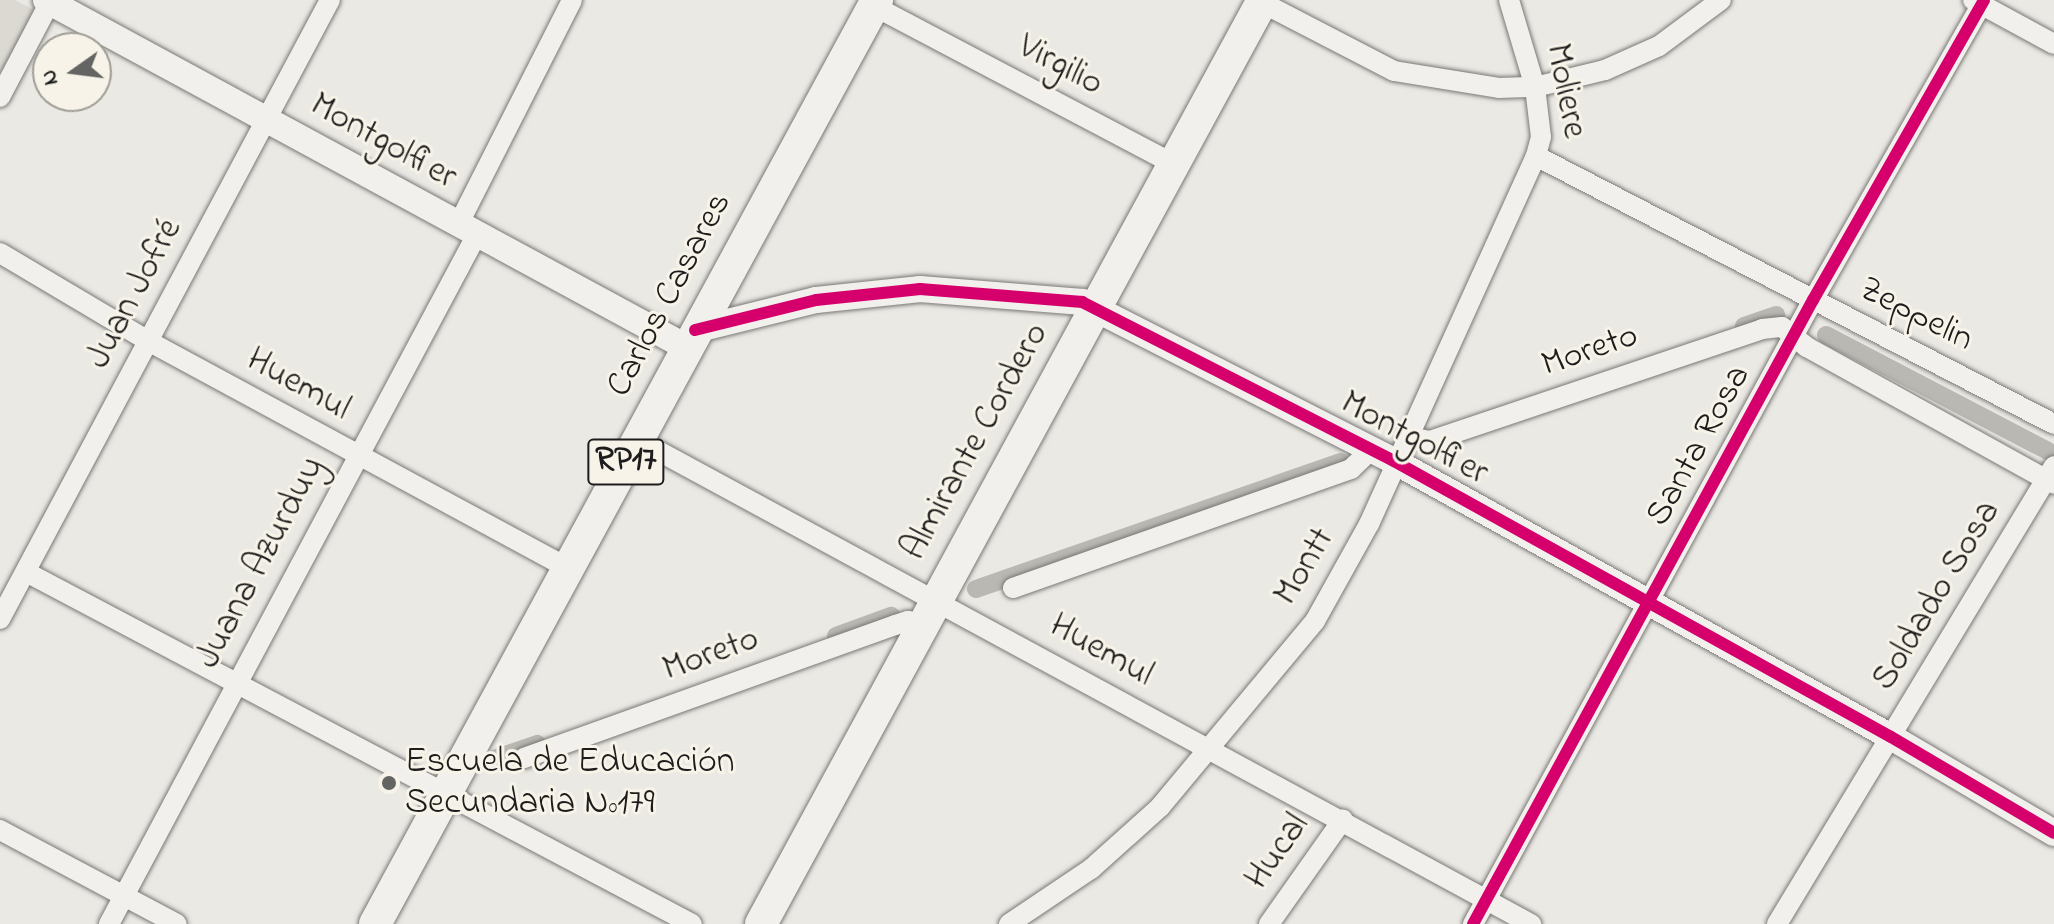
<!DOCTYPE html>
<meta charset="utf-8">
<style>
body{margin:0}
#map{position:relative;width:2054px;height:924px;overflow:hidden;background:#eae9e4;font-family:"Indie Flower",sans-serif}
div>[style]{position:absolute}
.built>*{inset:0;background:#dbd9d2}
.canal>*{height:18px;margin:-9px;padding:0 9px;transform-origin:9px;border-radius:9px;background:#bab8b2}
.roads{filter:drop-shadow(0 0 2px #797876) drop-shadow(0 0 2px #797876)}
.minor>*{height:20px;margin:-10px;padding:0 10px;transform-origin:10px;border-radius:10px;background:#f1f0ec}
.tertiary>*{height:26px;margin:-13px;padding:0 13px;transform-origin:13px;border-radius:13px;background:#f1f0ec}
.primary>*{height:32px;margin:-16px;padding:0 16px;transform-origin:16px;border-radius:16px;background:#f1f0ec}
.cycleway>*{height:12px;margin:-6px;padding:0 6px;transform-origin:6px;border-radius:6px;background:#d6006c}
.dots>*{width:22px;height:22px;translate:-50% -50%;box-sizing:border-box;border:4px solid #f7f3e8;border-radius:50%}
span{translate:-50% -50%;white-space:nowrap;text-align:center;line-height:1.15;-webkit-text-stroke:6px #f7f3e8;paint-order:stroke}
.shield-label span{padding:2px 6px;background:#f7f3e8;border:2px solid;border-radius:6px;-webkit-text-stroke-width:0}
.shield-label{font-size:34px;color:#1c1c1c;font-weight:700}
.street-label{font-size:36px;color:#1c1c1c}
.poi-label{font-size:36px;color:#1c1c1c}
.left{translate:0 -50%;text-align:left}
.north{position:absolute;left:32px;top:32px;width:80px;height:80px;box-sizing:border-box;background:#f7f3e8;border:2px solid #9f9d96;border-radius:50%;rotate:256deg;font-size:22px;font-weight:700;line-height:32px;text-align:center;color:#1c1c1c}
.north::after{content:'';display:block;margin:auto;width:28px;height:36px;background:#646462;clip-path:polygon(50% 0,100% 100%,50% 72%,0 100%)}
</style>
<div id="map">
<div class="built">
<div style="clip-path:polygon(0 0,15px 0,36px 11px,0 74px)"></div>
</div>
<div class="canal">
<div style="left:1744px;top:326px;width:34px;rotate:-19deg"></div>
<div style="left:1826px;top:335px;width:250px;rotate:27.6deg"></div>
<div style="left:976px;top:589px;width:386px;rotate:-19.2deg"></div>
<div style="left:836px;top:636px;width:59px;rotate:-20deg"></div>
<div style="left:491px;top:760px;width:49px;rotate:-19.2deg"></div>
</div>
<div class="roads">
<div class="minor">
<div style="left:1257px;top:0;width:154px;rotate:27.4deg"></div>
<div style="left:1394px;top:71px;width:106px;rotate:9.2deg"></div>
<div style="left:1499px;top:88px;width:36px;rotate:-2deg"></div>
<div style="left:1535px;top:87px;width:72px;rotate:-13.7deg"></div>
<div style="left:1605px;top:70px;width:59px;rotate:-24deg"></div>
<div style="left:1659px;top:46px;width:77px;rotate:-36.6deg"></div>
<div style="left:1509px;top:0;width:91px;rotate:73.4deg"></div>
<div style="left:1535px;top:87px;width:50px;rotate:83.2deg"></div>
<div style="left:1541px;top:137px;width:20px;rotate:105deg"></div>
<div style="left:1536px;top:156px;width:583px;rotate:27.36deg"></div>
<div style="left:1973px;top:0;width:92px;rotate:28.5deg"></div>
<div style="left:874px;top:6px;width:337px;rotate:27.8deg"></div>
<div style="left:0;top:97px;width:110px;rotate:-62.3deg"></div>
<div style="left:458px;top:225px;width:252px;rotate:-63.1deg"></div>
<div style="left:0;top:253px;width:172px;rotate:30.7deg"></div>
<div style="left:148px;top:341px;width:477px;rotate:28.4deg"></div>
<div style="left:1406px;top:436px;width:25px;rotate:12deg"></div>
<div style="left:1430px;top:441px;width:350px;rotate:-18.6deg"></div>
<div style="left:1762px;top:329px;width:20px;rotate:-6deg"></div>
<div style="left:1782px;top:327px;width:32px;rotate:39deg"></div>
<div style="left:1807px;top:347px;width:282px;rotate:29deg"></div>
<div style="left:638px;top:440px;width:1016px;rotate:28.46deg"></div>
<div style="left:26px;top:572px;width:753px;rotate:27.86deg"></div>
<div style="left:1013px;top:588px;width:358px;rotate:-19.4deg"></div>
<div style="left:1351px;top:469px;width:29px;rotate:-44deg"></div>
<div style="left:0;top:619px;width:701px;rotate:-61.94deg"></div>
<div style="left:524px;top:758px;width:394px;rotate:-19.7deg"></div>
<div style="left:895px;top:625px;width:14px;rotate:-17deg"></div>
<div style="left:908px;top:621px;width:13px;rotate:23deg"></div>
<div style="left:0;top:830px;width:200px;rotate:28deg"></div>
<div style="left:109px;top:924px;width:780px;rotate:-61.92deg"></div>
<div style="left:1009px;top:924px;width:99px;rotate:-33.9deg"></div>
<div style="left:1091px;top:869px;width:93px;rotate:-41.9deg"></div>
<div style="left:1160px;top:807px;width:242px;rotate:-50.2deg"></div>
<div style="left:1315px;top:621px;width:111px;rotate:-60.9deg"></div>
<div style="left:1369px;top:524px;width:404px;rotate:-65.6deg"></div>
<div style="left:1269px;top:924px;width:128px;rotate:-54.8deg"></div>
<div style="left:1473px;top:924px;width:711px;rotate:-61.42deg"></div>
<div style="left:1813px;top:300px;width:345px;rotate:-60.3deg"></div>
<div style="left:1777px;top:924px;width:535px;rotate:-58.83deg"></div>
</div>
<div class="tertiary">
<div style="left:46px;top:0;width:728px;rotate:28.47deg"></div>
<div style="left:695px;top:330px;width:125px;rotate:-13.9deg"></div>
<div style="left:816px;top:300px;width:105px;rotate:-6deg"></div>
<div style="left:920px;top:289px;width:163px;rotate:4.6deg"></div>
<div style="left:1082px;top:302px;width:350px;rotate:27deg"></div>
<div style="left:1394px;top:461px;width:568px;rotate:29.04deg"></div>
<div style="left:1891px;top:737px;width:189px;rotate:30.5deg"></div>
</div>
<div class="primary">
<div style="left:375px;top:924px;width:1052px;rotate:-61.49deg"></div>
<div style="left:761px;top:924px;width:1052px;rotate:-61.49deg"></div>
</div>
</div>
<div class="cycleway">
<div style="left:695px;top:330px;width:125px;rotate:-13.9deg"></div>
<div style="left:816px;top:300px;width:105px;rotate:-6deg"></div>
<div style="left:920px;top:289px;width:163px;rotate:4.6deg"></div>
<div style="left:1082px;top:302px;width:350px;rotate:27deg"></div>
<div style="left:1394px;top:461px;width:568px;rotate:29.04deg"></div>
<div style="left:1891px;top:737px;width:189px;rotate:30.5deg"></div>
<div style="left:1473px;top:924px;width:711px;rotate:-61.42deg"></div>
<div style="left:1813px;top:300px;width:345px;rotate:-60.3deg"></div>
</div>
<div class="dots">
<div style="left:389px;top:783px;background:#646462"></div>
</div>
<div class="shield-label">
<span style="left:626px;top:462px">RP17</span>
</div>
<div class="street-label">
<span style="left:1060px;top:66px;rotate:28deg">Virgilio</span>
<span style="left:1565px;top:91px;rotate:79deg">Moliere</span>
<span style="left:383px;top:142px;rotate:29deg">Montgolfier</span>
<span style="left:135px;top:294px;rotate:-62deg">Juan Jofré</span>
<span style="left:670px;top:295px;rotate:-62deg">Carlos Casares</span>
<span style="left:1916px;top:315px;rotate:27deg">Zeppelin</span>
<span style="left:1590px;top:351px;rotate:-19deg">Moreto</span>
<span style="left:298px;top:385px;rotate:29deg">Huemul</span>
<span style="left:1414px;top:439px;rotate:28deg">Montgolfier</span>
<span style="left:976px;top:442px;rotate:-61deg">Almirante Cordero</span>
<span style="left:1699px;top:446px;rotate:-61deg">Santa Rosa</span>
<span style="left:261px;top:563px;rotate:-62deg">Juana Azurduy</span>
<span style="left:1305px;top:567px;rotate:-59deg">Montt</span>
<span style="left:1937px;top:596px;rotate:-59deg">Soldado Sosa</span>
<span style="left:1101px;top:651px;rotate:29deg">Huemul</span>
<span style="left:711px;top:655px;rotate:-20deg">Moreto</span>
<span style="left:1278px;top:852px;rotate:-55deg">Hucal</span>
</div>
<div class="poi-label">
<span class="left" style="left:405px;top:783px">Escuela de Educación<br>Secundaria Nº179</span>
</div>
<div class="north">N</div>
</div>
